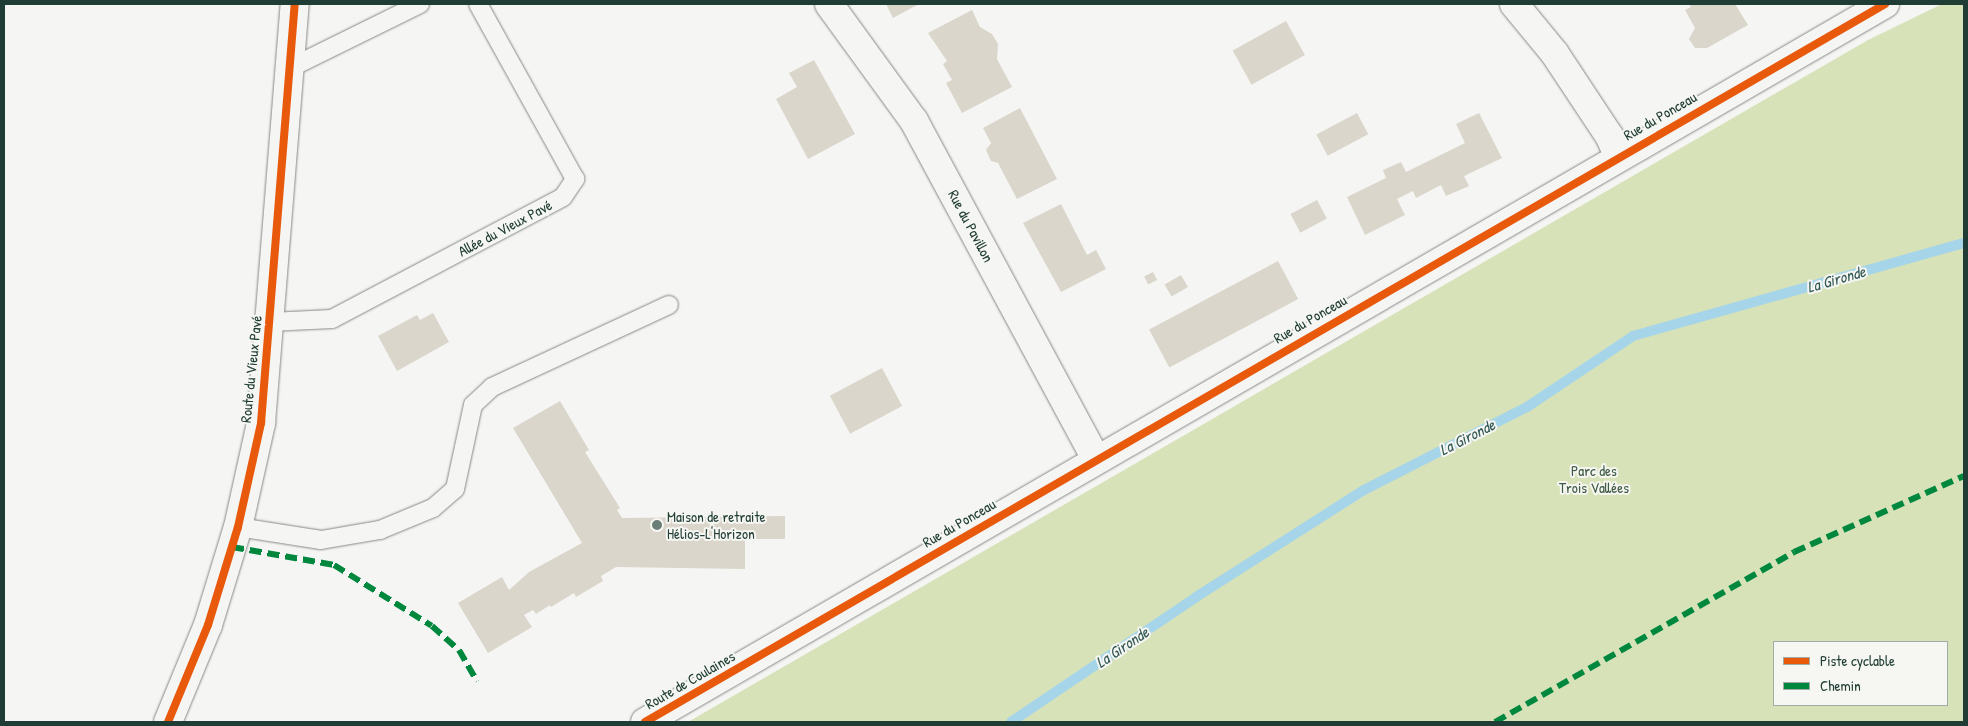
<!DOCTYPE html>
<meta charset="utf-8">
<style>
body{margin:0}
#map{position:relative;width:1968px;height:726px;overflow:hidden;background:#f5f5f3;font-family:"Patrick Hand",sans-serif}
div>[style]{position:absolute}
.green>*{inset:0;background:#d7e2b9}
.stream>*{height:10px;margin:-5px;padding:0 5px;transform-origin:5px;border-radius:5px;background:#a6d5e9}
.building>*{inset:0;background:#dbd6cb;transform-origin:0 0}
.roads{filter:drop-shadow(0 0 1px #858a88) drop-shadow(0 0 1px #858a88)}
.lane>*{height:18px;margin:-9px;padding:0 9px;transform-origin:9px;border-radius:9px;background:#f5f5f3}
.street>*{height:28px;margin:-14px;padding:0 14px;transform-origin:14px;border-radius:14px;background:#f5f5f3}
.secondary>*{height:28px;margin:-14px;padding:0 14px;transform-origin:14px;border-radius:14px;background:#f5f5f3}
.quiet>*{height:6px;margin-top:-3px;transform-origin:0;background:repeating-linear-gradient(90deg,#00873e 0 12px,transparent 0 18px)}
.cycleway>*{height:8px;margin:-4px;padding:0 4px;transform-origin:4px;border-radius:4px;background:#e8590c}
.dots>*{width:14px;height:14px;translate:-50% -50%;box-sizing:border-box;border:2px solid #f6f6f2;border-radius:50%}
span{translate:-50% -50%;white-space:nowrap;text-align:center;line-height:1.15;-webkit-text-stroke:4px #f6f6f2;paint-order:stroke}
.street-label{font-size:15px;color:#1f3d34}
.park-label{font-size:15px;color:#3f5b45}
.poi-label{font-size:15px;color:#1f3d34}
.left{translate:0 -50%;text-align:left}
.water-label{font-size:16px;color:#335957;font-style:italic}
.frame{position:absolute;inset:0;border:5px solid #1f3d34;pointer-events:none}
.legend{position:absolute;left:1773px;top:641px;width:175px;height:65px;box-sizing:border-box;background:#f6f6f2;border:1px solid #a0aca6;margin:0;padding:6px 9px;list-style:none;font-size:15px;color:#1f3d34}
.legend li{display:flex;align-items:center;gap:10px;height:25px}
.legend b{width:25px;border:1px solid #a0aca6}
</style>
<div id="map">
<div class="green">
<div style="clip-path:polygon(evenodd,1942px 4px,1964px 4px,1964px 722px,688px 722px,1868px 40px,1942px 4px,1774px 642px,1947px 642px,1947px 705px,1774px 705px,1774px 642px)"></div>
</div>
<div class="stream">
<div style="left:1011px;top:722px;width:223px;rotate:-34deg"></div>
<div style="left:1196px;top:597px;width:199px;rotate:-32.5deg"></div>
<div style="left:1364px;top:490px;width:183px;rotate:-27deg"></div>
<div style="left:1527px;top:407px;width:128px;rotate:-33.8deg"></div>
<div style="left:1633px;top:336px;width:344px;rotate:-15.7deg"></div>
</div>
<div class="building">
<div style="clip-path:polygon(886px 4px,919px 4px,893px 18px)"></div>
<div style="clip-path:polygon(1689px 4px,1735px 4px,1748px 25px,1707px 48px,1695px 48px,1689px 39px,1695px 28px,1685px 10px,1691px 7px)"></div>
<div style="clip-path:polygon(972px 10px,980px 27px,992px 34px,998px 44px,997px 59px,1012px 87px,962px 113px,946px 83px,952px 80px,943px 64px,947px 61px,928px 33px)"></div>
<div style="left:1286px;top:21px;width:39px;height:61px;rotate:61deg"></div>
<div style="clip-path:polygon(814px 60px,855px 134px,808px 159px,776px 99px,797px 87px,789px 73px)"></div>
<div style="clip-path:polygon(1020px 108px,1057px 179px,1017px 199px,998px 163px,991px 161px,986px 150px,991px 143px,983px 128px)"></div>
<div style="left:1357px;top:113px;width:24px;height:46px;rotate:62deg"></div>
<div style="clip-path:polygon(1479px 113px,1502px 158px,1464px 176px,1469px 186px,1446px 196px,1441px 185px,1416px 198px,1413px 191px,1397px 199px,1405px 215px,1365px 235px,1347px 197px,1386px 178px,1383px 170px,1401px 162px,1406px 172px,1465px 143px,1456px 124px)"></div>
<div style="left:1317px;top:200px;width:21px;height:30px;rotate:62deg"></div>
<div style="clip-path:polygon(1061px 204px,1087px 255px,1096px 250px,1106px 269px,1061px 292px,1023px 223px)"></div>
<div style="left:1278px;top:261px;width:43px;height:146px;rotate:62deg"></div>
<div style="left:1153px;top:272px;width:9px;height:10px;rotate:63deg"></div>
<div style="left:1181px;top:275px;width:14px;height:19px;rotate:60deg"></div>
<div style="clip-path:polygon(433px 313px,449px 342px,397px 371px,378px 336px,417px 315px,420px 320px)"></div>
<div style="left:882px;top:368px;width:43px;height:59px;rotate:62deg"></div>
<div style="clip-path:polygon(560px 401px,589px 450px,585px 452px,620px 508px,617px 510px,622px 518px,785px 516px,785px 539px,745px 539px,745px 569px,616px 567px,601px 576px,603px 581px,576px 597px,574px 593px,551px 607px,550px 605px,536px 614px,533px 610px,524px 615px,532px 627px,488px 653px,458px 603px,502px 577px,509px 590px,529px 572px,582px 543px,513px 428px)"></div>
</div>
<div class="roads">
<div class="lane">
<div style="left:290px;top:68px;width:145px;rotate:-26.2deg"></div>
<div style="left:270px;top:322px;width:62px;rotate:-2.8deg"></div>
<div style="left:332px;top:319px;width:261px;rotate:-27.8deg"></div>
<div style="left:563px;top:197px;width:22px;rotate:-56deg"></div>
<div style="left:575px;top:179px;width:200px;rotate:-119deg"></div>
<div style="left:238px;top:527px;width:84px;rotate:8.9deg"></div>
<div style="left:321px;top:540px;width:60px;rotate:-9.6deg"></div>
<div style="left:380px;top:530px;width:57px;rotate:-22.5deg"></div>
<div style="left:433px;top:508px;width:29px;rotate:-41deg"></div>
<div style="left:455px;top:489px;width:86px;rotate:-77.9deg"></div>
<div style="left:473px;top:405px;width:26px;rotate:-43deg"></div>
<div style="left:492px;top:387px;width:195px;rotate:-24.9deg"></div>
</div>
<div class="street">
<div style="left:829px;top:4px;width:145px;rotate:54deg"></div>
<div style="left:914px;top:121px;width:384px;rotate:61.7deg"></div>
<div style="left:1514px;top:4px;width:65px;rotate:50.6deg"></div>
<div style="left:1555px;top:54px;width:100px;rotate:56.5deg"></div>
<div style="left:1610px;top:137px;width:21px;rotate:67deg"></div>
<div style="left:645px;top:722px;width:1433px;rotate:-30.07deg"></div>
</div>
<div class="secondary">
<div style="left:168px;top:722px;width:105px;rotate:-67.6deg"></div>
<div style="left:208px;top:625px;width:102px;rotate:-73deg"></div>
<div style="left:238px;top:527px;width:107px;rotate:-77.5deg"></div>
<div style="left:261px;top:423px;width:420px;rotate:-85.4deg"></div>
</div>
</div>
<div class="quiet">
<div style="left:232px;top:547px;width:104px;rotate:10deg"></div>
<div style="left:334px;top:565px;width:115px;rotate:31.9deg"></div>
<div style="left:432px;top:626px;width:36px;rotate:42deg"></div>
<div style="left:459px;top:650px;width:36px;rotate:60deg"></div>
<div style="left:1495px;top:722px;width:344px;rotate:-29.6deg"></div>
<div style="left:1794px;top:552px;width:186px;rotate:-24.1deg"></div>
</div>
<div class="cycleway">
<div style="left:168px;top:722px;width:105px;rotate:-67.6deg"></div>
<div style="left:208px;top:625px;width:102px;rotate:-73deg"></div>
<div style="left:238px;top:527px;width:107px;rotate:-77.5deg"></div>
<div style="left:261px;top:423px;width:420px;rotate:-85.4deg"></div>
<div style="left:645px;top:722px;width:1433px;rotate:-30.07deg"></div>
</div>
<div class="dots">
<div style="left:657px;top:525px;background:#6a7d77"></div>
</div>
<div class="street-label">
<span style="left:1660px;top:116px;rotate:-30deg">Rue du Ponceau</span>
<span style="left:971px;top:226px;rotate:62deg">Rue du Pavillon</span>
<span style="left:505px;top:228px;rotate:-28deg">Allée du Vieux Pavé</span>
<span style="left:1310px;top:319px;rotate:-30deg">Rue du Ponceau</span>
<span style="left:251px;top:369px;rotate:-84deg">Route du Vieux Pavé</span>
<span style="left:959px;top:523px;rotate:-30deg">Rue du Ponceau</span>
<span style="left:690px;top:680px;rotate:-30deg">Route de Coulaines</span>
</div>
<div class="park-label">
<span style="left:1594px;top:479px">Parc des<br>Trois Vallées</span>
</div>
<div class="poi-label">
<span class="left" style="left:667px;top:525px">Maison de retraite<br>Hélios-L'Horizon</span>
</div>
<div class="water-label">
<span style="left:1836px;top:279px;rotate:-16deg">La Gironde</span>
<span style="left:1467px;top:437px;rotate:-27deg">La Gironde</span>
<span style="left:1122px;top:647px;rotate:-34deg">La Gironde</span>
</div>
<div class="frame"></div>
<ul class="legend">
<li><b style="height:6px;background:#e8590c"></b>Piste cyclable</li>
<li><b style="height:6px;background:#00873e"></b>Chemin</li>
</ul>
</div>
